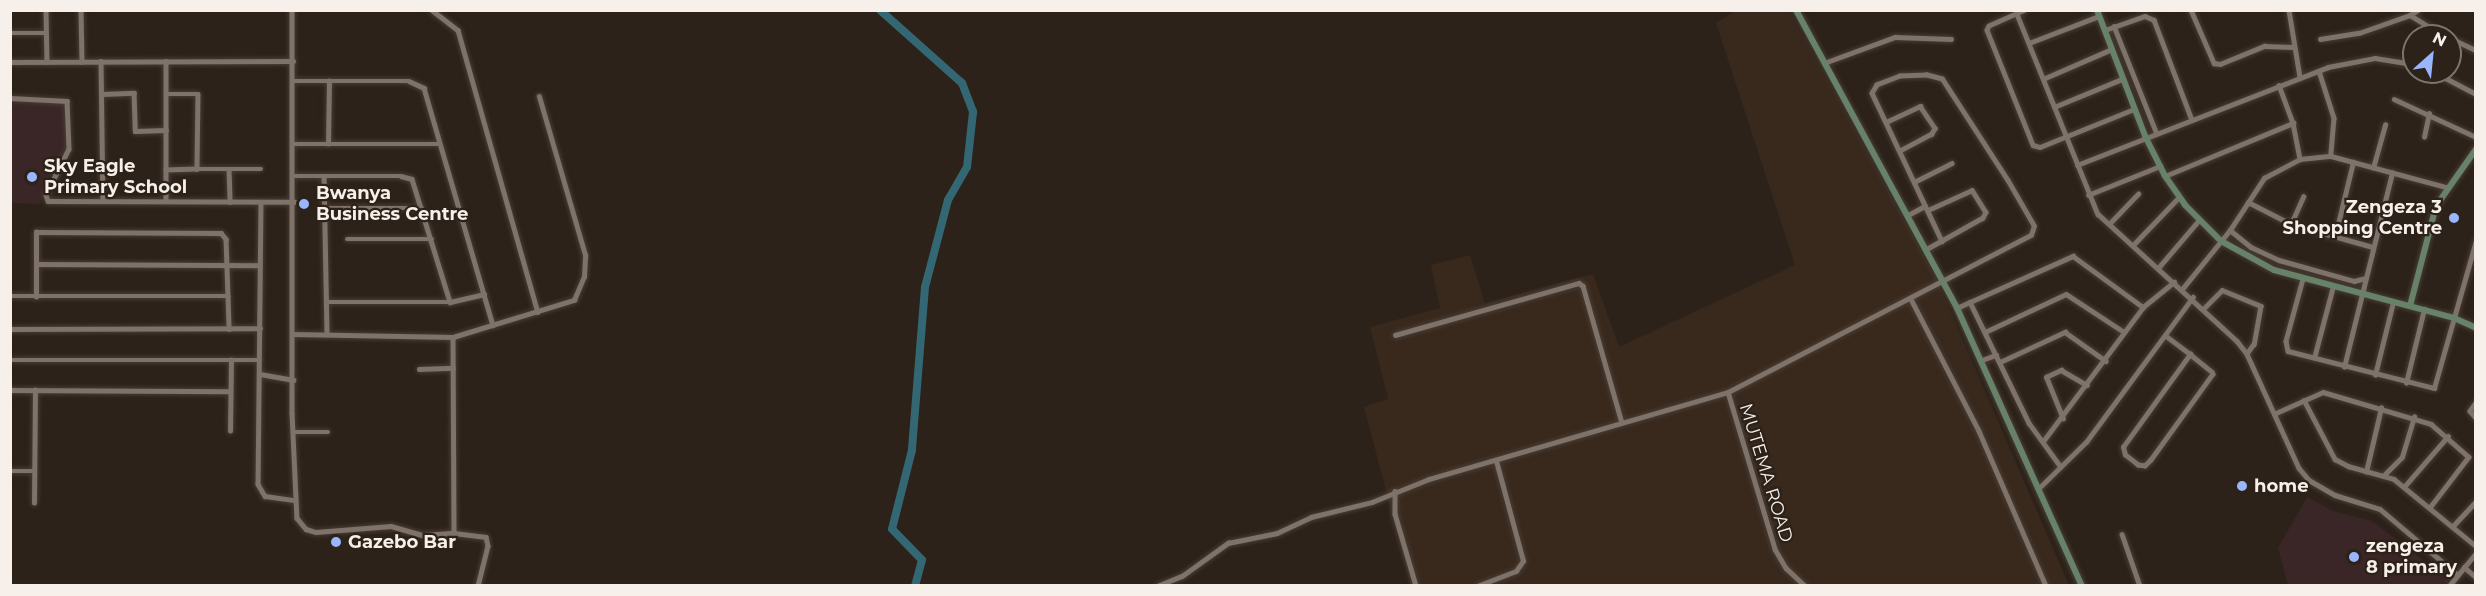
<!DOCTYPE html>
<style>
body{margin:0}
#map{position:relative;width:2486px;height:596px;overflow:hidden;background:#2c2219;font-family:Montserrat,sans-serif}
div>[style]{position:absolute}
.built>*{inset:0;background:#39291c}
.education>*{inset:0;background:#3a2626}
.river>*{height:8px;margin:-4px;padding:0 4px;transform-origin:4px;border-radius:4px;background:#336773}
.roads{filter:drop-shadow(0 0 2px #473d37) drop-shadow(0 0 2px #473d37)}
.street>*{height:4.5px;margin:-2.25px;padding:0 2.25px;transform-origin:2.25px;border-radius:2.25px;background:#7f7268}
.secondary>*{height:6px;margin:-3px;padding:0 3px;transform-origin:3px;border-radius:3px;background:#678269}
.dots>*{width:16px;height:16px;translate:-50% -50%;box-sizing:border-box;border:3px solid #2c2219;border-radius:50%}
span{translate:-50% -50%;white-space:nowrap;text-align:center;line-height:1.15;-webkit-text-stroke:4.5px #2c2219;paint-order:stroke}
.poi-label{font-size:18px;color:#f7efea;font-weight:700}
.left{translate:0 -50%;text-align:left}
.right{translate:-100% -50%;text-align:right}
.street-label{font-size:18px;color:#f7efea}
.frame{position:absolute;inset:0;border:12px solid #f7efea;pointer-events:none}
.north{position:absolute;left:2402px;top:24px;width:60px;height:60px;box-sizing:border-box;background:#2c2219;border:2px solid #7d746d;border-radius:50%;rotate:27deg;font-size:16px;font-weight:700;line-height:24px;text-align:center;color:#f7efea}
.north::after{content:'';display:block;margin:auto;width:21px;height:27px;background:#99b5fd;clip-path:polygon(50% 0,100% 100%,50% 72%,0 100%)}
</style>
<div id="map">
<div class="built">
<div style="clip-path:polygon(1736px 11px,1789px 11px,1936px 278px,2069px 585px,1411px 585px,1364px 407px,1388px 399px,1370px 327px,1440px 308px,1431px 265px,1470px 255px,1485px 303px,1593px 274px,1619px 347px,1795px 265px,1716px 23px)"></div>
</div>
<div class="education">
<div style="clip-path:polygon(11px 101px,65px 101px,66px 151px,40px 204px,11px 203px)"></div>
<div style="clip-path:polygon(2307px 497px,2333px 511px,2372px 521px,2449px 580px,2445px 586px,2288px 585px,2278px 548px)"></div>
</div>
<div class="river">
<div style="left:880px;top:10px;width:110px;rotate:41.7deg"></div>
<div style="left:962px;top:83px;width:31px;rotate:69deg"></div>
<div style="left:973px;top:112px;width:55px;rotate:96.2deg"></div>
<div style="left:967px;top:167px;width:38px;rotate:120deg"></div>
<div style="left:948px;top:200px;width:90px;rotate:104.8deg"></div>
<div style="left:925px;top:287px;width:164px;rotate:94.6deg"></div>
<div style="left:912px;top:450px;width:81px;rotate:104.2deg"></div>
<div style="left:892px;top:529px;width:43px;rotate:45.9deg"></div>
<div style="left:922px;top:560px;width:27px;rotate:105deg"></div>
</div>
<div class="roads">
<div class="street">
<div style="left:46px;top:10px;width:52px;rotate:88.9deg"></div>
<div style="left:81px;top:10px;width:52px;rotate:88.9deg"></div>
<div style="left:292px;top:10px;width:403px;rotate:90deg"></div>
<div style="left:292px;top:413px;width:105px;rotate:87.3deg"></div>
<div style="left:297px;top:518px;width:14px;rotate:51deg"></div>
<div style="left:306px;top:529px;width:10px;rotate:17deg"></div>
<div style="left:316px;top:532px;width:75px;rotate:-4.6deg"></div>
<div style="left:391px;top:526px;width:33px;rotate:16deg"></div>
<div style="left:423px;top:535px;width:31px;rotate:-4deg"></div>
<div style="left:454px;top:533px;width:32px;rotate:7deg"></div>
<div style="left:486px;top:537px;width:9px;rotate:77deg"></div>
<div style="left:488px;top:546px;width:41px;rotate:104deg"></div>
<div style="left:432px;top:10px;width:33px;rotate:38deg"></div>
<div style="left:458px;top:30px;width:293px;rotate:74.2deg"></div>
<div style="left:2025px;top:10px;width:39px;rotate:156deg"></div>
<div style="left:1989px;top:26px;width:4px;rotate:117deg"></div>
<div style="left:1987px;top:30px;width:124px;rotate:68.2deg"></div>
<div style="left:2033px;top:145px;width:7px;rotate:16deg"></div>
<div style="left:2040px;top:147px;width:101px;rotate:-22deg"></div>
<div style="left:2191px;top:10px;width:58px;rotate:66.5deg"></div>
<div style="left:2214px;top:63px;width:6px;rotate:9deg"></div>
<div style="left:2220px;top:64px;width:48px;rotate:-22.2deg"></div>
<div style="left:2264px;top:46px;width:29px;rotate:2deg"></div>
<div style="left:2289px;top:10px;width:68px;rotate:80.7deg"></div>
<div style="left:2017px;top:14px;width:216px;rotate:68deg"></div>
<div style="left:2098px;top:214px;width:188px;rotate:42.4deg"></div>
<div style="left:2237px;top:341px;width:16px;rotate:52deg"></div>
<div style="left:2247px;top:354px;width:125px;rotate:65.5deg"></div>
<div style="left:2299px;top:468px;width:16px;rotate:50deg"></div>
<div style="left:2309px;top:480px;width:30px;rotate:30deg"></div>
<div style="left:2335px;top:495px;width:47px;rotate:17.3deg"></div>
<div style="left:2380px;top:509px;width:102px;rotate:40.2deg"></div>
<div style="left:2410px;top:15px;width:9px;rotate:-32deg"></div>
<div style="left:2114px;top:26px;width:116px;rotate:68.3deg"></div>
<div style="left:2105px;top:30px;width:42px;rotate:-19.3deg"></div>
<div style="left:2145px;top:16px;width:10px;rotate:24deg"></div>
<div style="left:2154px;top:20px;width:107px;rotate:69.2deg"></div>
<div style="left:10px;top:33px;width:36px"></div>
<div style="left:2450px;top:38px;width:29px;rotate:25deg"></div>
<div style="left:2320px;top:39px;width:39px;rotate:-9deg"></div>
<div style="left:2359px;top:33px;width:54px;rotate:-19.4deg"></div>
<div style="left:2410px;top:15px;width:40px;rotate:32deg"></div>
<div style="left:2029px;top:43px;width:75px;rotate:-21.1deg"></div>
<div style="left:101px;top:61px;width:139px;rotate:89.2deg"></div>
<div style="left:166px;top:61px;width:140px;rotate:90deg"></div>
<div style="left:10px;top:62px;width:283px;rotate:-0.2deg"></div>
<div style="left:1824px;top:63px;width:76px;rotate:-20.1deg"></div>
<div style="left:1895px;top:37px;width:56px;rotate:2deg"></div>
<div style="left:2319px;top:71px;width:49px;rotate:72.3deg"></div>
<div style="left:2334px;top:118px;width:38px;rotate:95deg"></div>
<div style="left:2434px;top:72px;width:47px;rotate:27.6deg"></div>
<div style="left:2043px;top:79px;width:75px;rotate:-23.5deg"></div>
<div style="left:293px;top:81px;width:116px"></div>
<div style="left:409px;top:81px;width:17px;rotate:25deg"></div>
<div style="left:424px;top:88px;width:247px;rotate:73.8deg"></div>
<div style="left:2279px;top:85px;width:40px;rotate:69.8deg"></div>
<div style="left:2293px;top:123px;width:37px;rotate:79deg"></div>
<div style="left:102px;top:94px;width:32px;rotate:-2deg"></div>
<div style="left:134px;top:93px;width:38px;rotate:88deg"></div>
<div style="left:135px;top:131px;width:31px;rotate:-2deg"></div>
<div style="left:166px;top:94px;width:32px"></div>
<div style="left:198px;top:94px;width:75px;rotate:90.8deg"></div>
<div style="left:197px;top:169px;width:31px;rotate:178deg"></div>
<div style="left:10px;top:98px;width:57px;rotate:3deg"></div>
<div style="left:67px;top:101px;width:48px;rotate:87.6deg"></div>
<div style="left:69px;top:149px;width:51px;rotate:116.6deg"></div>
<div style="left:46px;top:195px;width:6px;rotate:72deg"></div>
<div style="left:48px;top:201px;width:247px;rotate:0.2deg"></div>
<div style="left:2394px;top:99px;width:90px;rotate:24.9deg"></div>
<div style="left:2054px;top:107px;width:74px;rotate:-22.4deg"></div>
<div style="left:1886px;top:122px;width:38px;rotate:-25deg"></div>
<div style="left:1920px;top:106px;width:27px;rotate:56deg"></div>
<div style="left:1935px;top:128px;width:7px;rotate:117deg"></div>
<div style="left:1932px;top:134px;width:36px;rotate:152deg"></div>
<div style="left:2424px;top:137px;width:24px;rotate:-78deg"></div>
<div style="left:294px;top:144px;width:144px"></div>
<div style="left:328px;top:144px;width:63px;rotate:-89.1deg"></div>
<div style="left:2077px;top:165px;width:269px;rotate:-21.3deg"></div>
<div style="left:2328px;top:67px;width:48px;rotate:-10.8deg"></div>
<div style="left:2375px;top:58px;width:39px;rotate:9deg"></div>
<div style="left:2373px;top:168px;width:45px;rotate:-74.4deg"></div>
<div style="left:197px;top:169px;width:64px"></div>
<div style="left:229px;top:169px;width:33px;rotate:88deg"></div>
<div style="left:295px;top:176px;width:106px"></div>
<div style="left:401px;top:176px;width:11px;rotate:15deg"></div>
<div style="left:412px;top:179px;width:129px;rotate:72.8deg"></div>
<div style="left:324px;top:176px;width:158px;rotate:88.9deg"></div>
<div style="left:2165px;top:176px;width:139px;rotate:-22.5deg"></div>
<div style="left:1914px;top:182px;width:42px;rotate:-26.6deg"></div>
<div style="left:2088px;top:195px;width:78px;rotate:-21.9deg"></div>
<div style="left:261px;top:202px;width:282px;rotate:90.6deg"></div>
<div style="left:258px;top:484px;width:14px;rotate:60deg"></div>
<div style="left:265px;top:496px;width:29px;rotate:8deg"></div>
<div style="left:2248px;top:202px;width:48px;rotate:27.1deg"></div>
<div style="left:2291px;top:224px;width:85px;rotate:15.7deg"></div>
<div style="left:325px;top:208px;width:97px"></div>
<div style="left:1928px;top:210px;width:48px;rotate:-24.4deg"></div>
<div style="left:1972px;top:190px;width:26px;rotate:58deg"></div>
<div style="left:1986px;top:212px;width:7px;rotate:117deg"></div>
<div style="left:1983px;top:218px;width:47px;rotate:150.7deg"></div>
<div style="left:1908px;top:215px;width:19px;rotate:-28deg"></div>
<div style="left:2109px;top:224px;width:42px;rotate:-46deg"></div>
<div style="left:2291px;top:224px;width:30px;rotate:-66deg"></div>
<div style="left:2230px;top:230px;width:27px;rotate:39deg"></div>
<div style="left:2251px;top:247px;width:31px;rotate:25deg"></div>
<div style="left:2279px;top:260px;width:78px;rotate:15.6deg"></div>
<div style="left:2354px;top:281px;width:12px;rotate:-14deg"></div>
<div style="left:2335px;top:236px;width:76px;rotate:-76.3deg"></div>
<div style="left:347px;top:239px;width:85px"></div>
<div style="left:2133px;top:245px;width:66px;rotate:-46.2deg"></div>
<div style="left:36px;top:264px;width:223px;rotate:0.3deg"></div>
<div style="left:2159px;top:267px;width:62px;rotate:-49.6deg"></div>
<div style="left:2303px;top:279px;width:64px;rotate:105.3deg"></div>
<div style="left:2286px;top:341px;width:10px;rotate:79deg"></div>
<div style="left:2288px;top:351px;width:151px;rotate:14.2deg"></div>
<div style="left:2434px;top:388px;width:153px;rotate:-74.1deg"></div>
<div style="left:2183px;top:288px;width:75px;rotate:-51deg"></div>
<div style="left:2230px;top:230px;width:62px;rotate:-56.8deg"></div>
<div style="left:2264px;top:178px;width:41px;rotate:-27.8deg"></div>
<div style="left:2300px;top:159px;width:31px;rotate:-6deg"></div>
<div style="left:2331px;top:156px;width:119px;rotate:15.1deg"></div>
<div style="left:10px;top:296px;width:218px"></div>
<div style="left:228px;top:296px;width:33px;rotate:88deg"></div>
<div style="left:36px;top:297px;width:65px;rotate:-90deg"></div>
<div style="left:36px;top:232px;width:185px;rotate:0.3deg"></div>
<div style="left:221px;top:233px;width:8px;rotate:50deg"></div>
<div style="left:226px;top:239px;width:57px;rotate:88deg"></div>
<div style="left:1911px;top:299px;width:148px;rotate:62.7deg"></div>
<div style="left:1979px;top:431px;width:169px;rotate:66.6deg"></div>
<div style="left:328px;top:302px;width:122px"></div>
<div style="left:450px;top:302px;width:35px;rotate:-13deg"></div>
<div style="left:1970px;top:302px;width:113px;rotate:-24.1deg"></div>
<div style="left:2073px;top:256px;width:87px;rotate:36.1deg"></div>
<div style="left:1957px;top:308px;width:14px;rotate:-25deg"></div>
<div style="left:1970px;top:302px;width:135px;rotate:64deg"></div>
<div style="left:2029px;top:423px;width:54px;rotate:54deg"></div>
<div style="left:2204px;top:308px;width:25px;rotate:-45deg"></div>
<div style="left:2222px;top:290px;width:42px;rotate:22.3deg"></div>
<div style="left:2261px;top:306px;width:39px;rotate:100deg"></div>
<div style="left:2254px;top:344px;width:12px;rotate:125deg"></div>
<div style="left:10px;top:329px;width:250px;rotate:-0.2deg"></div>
<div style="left:1985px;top:332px;width:89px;rotate:-25.1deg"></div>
<div style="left:2066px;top:294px;width:69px;rotate:33.2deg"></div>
<div style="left:293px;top:334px;width:160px;rotate:1.1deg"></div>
<div style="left:453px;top:337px;width:127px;rotate:-17deg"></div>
<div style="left:574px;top:300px;width:25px;rotate:-67deg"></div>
<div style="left:584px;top:277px;width:22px;rotate:-87deg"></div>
<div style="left:585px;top:255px;width:165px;rotate:-106.2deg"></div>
<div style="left:1395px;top:335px;width:191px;rotate:-15.8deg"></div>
<div style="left:1579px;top:283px;width:5px;rotate:37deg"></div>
<div style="left:1583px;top:286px;width:142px;rotate:74.1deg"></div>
<div style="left:2165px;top:335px;width:31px;rotate:37deg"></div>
<div style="left:2190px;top:354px;width:28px;rotate:39deg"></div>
<div style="left:2212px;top:372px;width:2px;rotate:63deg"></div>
<div style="left:2213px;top:374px;width:106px;rotate:125.8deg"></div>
<div style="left:2151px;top:460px;width:8px;rotate:135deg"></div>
<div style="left:2145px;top:466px;width:7px;rotate:-172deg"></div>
<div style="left:2138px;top:465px;width:16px;rotate:-142deg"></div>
<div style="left:2125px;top:455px;width:8px;rotate:-104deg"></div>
<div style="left:2123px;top:447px;width:115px;rotate:-54.2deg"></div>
<div style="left:453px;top:337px;width:196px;rotate:89.7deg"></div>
<div style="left:2314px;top:358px;width:74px;rotate:-75.2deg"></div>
<div style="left:13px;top:360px;width:247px"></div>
<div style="left:1982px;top:360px;width:15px;rotate:-20deg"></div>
<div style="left:2000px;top:362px;width:72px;rotate:-24.8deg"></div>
<div style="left:2065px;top:332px;width:50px;rotate:35.3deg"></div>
<div style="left:2344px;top:367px;width:200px;rotate:-76.1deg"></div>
<div style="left:419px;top:369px;width:34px;rotate:-2deg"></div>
<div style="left:260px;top:374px;width:34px;rotate:10deg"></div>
<div style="left:2375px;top:375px;width:75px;rotate:-76.1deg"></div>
<div style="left:2406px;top:383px;width:76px;rotate:-76.3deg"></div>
<div style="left:10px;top:390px;width:220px;rotate:0.3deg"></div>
<div style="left:1728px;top:392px;width:164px;rotate:73.3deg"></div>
<div style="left:1775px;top:549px;width:22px;rotate:60deg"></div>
<div style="left:1786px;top:568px;width:26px;rotate:43deg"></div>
<div style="left:2304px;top:400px;width:67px;rotate:62.3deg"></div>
<div style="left:2335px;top:459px;width:15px;rotate:28deg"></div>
<div style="left:2348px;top:466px;width:48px;rotate:15.8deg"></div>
<div style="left:2394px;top:479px;width:106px;rotate:39.3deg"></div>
<div style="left:2476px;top:403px;width:10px;rotate:127deg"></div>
<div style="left:2470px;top:411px;width:9px;rotate:49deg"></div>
<div style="left:2276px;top:413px;width:51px;rotate:-24.1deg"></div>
<div style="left:2323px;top:392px;width:113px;rotate:16.5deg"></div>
<div style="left:2431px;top:424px;width:50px;rotate:41deg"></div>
<div style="left:2469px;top:457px;width:64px;rotate:127.4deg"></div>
<div style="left:2063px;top:419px;width:45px;rotate:-112deg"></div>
<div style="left:2046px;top:377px;width:17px;rotate:-25deg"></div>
<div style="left:2061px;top:370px;width:30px;rotate:30deg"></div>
<div style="left:230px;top:431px;width:71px;rotate:-89.2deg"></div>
<div style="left:294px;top:432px;width:34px"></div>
<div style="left:2044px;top:440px;width:166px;rotate:-53.3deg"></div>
<div style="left:2143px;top:307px;width:40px;rotate:-39deg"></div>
<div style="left:10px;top:471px;width:25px"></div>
<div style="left:2366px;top:472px;width:66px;rotate:-76.8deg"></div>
<div style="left:2384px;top:475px;width:25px;rotate:-45deg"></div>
<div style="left:2402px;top:457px;width:42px;rotate:-73.3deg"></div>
<div style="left:2040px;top:487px;width:64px;rotate:-44.4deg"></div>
<div style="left:2086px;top:442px;width:180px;rotate:-53.6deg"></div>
<div style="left:2404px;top:487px;width:67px;rotate:-49.2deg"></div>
<div style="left:1395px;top:491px;width:23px;rotate:90deg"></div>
<div style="left:1395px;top:514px;width:75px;rotate:73.7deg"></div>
<div style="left:34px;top:503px;width:113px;rotate:-89.5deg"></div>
<div style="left:2452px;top:527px;width:35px;rotate:-47deg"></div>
<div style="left:2122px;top:534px;width:55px;rotate:70.9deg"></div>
<div style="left:2464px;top:567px;width:16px;rotate:40deg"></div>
<div style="left:1157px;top:586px;width:27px;rotate:-22deg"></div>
<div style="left:1182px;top:576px;width:57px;rotate:-35.7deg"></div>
<div style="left:1228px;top:543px;width:50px;rotate:-11.5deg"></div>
<div style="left:1277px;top:533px;width:38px;rotate:-25deg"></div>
<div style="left:1311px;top:517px;width:63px;rotate:-13.8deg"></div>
<div style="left:1372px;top:502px;width:61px;rotate:-22deg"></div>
<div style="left:1429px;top:479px;width:311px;rotate:-16.2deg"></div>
<div style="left:1728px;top:392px;width:341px;rotate:-27.4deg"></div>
<div style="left:2031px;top:235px;width:9px;rotate:-72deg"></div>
<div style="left:2034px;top:226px;width:52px;rotate:-120deg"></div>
<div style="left:2008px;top:181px;width:121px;rotate:-122.9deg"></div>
<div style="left:1942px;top:79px;width:16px;rotate:-165deg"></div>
<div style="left:1927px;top:75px;width:27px;rotate:178deg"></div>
<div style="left:1900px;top:76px;width:25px;rotate:159deg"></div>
<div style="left:1877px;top:85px;width:9px;rotate:122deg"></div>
<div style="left:1872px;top:93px;width:164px;rotate:64.7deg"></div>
<div style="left:1942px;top:241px;width:18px;rotate:151deg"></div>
<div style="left:1477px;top:586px;width:42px;rotate:-21deg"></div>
<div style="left:1516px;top:571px;width:12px;rotate:-55deg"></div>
<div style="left:1523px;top:561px;width:104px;rotate:-105.1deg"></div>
<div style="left:2449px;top:586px;width:43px;rotate:-50.7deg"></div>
</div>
<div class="secondary">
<div style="left:1796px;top:10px;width:339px;rotate:61.6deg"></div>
<div style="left:1957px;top:308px;width:305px;rotate:65.8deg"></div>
<div style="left:2097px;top:10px;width:137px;rotate:69.1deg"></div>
<div style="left:2146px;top:138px;width:42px;rotate:63.4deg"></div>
<div style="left:2165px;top:176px;width:35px;rotate:55deg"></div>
<div style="left:2185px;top:205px;width:51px;rotate:45deg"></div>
<div style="left:2221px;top:241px;width:60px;rotate:28.7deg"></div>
<div style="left:2274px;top:270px;width:186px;rotate:14.9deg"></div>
<div style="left:2454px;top:318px;width:24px;rotate:24deg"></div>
<div style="left:2410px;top:306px;width:103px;rotate:-75.4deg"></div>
<div style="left:2436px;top:206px;width:70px;rotate:-54.9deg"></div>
</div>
</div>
<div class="dots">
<div style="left:32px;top:177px;background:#99b5fd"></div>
<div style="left:304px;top:204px;background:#99b5fd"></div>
<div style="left:2454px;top:218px;background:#99b5fd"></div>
<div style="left:2242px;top:486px;background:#99b5fd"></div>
<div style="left:336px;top:542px;background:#99b5fd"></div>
<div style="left:2354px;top:557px;background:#99b5fd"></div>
</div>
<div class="poi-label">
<span class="left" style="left:44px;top:177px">Sky Eagle<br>Primary School</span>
<span class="left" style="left:316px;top:204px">Bwanya<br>Business Centre</span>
<span class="right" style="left:2442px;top:218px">Zengeza 3<br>Shopping Centre</span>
<span class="left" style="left:2254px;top:486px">home</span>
<span class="left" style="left:348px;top:542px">Gazebo Bar</span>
<span class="left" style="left:2366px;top:557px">zengeza<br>8 primary</span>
</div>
<div class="street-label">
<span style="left:1766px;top:473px;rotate:73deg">MUTEMA ROAD</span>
</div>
<div class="frame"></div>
<div class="north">N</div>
</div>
